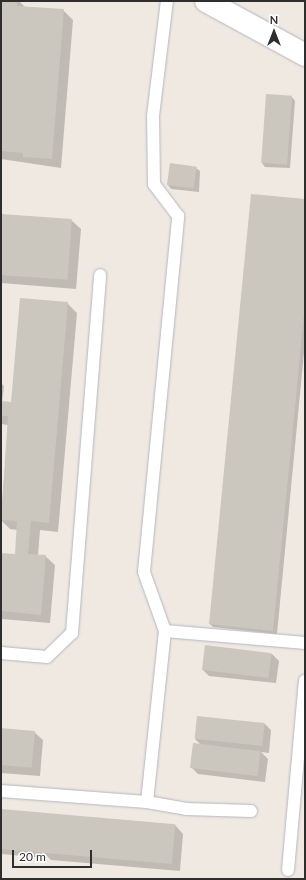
<!DOCTYPE html>
<style>
body{margin:0}
#map{position:relative;width:306px;height:880px;overflow:hidden;background:#efe9e1;font-family:Lato,sans-serif}
div>[style]{position:absolute}
.shadow>*{inset:0;background:#0003}
.building>*{inset:0;background:#cbc7bf;transform-origin:0 0}
.roads{filter:drop-shadow(0 0 1px #b4b7c1) drop-shadow(0 0 1px #b4b7c1)}
.lane>*{height:12px;margin:-6px;padding:0 6px;transform-origin:6px;border-radius:6px;background:#fff}
.secondary>*{height:22px;margin:-11px;padding:0 11px;transform-origin:11px;border-radius:11px;background:#fff}
span{translate:-50% -50%;white-space:nowrap;text-align:center;line-height:1.15;-webkit-text-stroke:3.5px #fff;paint-order:stroke}
.frame{position:absolute;inset:0;border:2px solid #2e2e2e;pointer-events:none}
.north{position:absolute;left:254px;top:12px;width:40px;height:40px;-webkit-text-stroke:3px #fff;paint-order:stroke;rotate:0deg;font-size:11px;font-weight:700;line-height:16px;text-align:center;color:#2e2e2e}
.north::after{content:'';display:block;margin:auto;width:14px;height:18px;background:#2e2e2e;clip-path:polygon(50% 0,100% 100%,50% 72%,0 100%)}
.scale{position:absolute;left:12px;top:850px;width:80px;height:18px;box-sizing:border-box;border:2px solid #2e2e2e;border-top:0;padding-left:5px;font-size:12px;line-height:14px;white-space:nowrap;color:#2e2e2e;-webkit-text-stroke:3px #fff;paint-order:stroke}
</style>
<div id="map">
<div class="shadow">
<div style="clip-path:polygon(1px 1px,19px 1px,25px 7px,63px 10px,73px 20px,61px 168px,1px 159px)"></div>
<div style="clip-path:polygon(292px 97px,295px 101px,290px 168px,265px 167px,262px 163px)"></div>
<div style="clip-path:polygon(196px 168px,200px 171px,199px 192px,171px 189px,168px 185px)"></div>
<div style="clip-path:polygon(305px 200px,305px 342px,277px 634px,213px 627px,210px 624px)"></div>
<div style="clip-path:polygon(1px 215px,71px 220px,81px 229px,76px 289px,1px 283px)"></div>
<div style="clip-path:polygon(67px 303px,77px 313px,58px 532px,40px 530px,38px 555px,45px 556px,55px 565px,50px 623px,1px 619px,1px 554px,16px 555px,18px 530px,10px 529px,1px 520px,8px 425px,1px 424px,1px 383px,4px 386px,2px 403px,12px 403px)"></div>
<div style="clip-path:polygon(272px 654px,279px 661px,276px 683px,209px 676px,202px 669px)"></div>
<div style="clip-path:polygon(265px 724px,271px 730px,269px 753px,261px 752px,268px 759px,265px 782px,198px 774px,192px 768px,201px 745px,195px 739px)"></div>
<div style="clip-path:polygon(1px 729px,34px 732px,43px 740px,40px 776px,1px 773px)"></div>
<div style="clip-path:polygon(1px 810px,175px 825px,183px 834px,180px 871px,51px 860px,39px 848px,46px 858px,1px 854px)"></div>
</div>
<div class="building">
<div style="clip-path:polygon(1px 1px,17px 1px,17px 6px,64px 9px,52px 159px,23px 157px,23px 153px,1px 151px)"></div>
<div style="left:266px;top:94px;width:26px;height:69px;rotate:4deg"></div>
<div style="left:170px;top:163px;width:27px;height:22px;rotate:8deg"></div>
<div style="clip-path:polygon(251px 194px,305px 199px,305px 305px,273px 631px,209px 624px)"></div>
<div style="left:1px;top:214px;width:71px;height:61px;rotate:4deg"></div>
<div style="clip-path:polygon(20px 298px,68px 302px,49px 523px,31px 521px,28px 554px,46px 555px,41px 615px,1px 611px,1px 553px,15px 554px,17px 521px,1px 520px,8px 416px,1px 416px,1px 401px,11px 402px)"></div>
<div style="left:205px;top:645px;width:67px;height:25px;rotate:7deg"></div>
<div style="left:197px;top:716px;width:68px;height:23px;rotate:6deg"></div>
<div style="left:1px;top:728px;width:34px;height:37px;rotate:5deg"></div>
<div style="left:193px;top:743px;width:68px;height:25px;rotate:7deg"></div>
<div style="left:1px;top:809px;width:175px;height:40px;rotate:5deg"></div>
</div>
<div class="roads">
<div class="lane">
<div style="left:165px;top:631px;width:141px;rotate:4.9deg"></div>
<div style="left:1px;top:653px;width:46px;rotate:5deg"></div>
<div style="left:47px;top:657px;width:35px;rotate:-44deg"></div>
<div style="left:72px;top:633px;width:359px;rotate:-85.5deg"></div>
<div style="left:1px;top:791px;width:146px;rotate:4.3deg"></div>
<div style="left:147px;top:802px;width:40px;rotate:10deg"></div>
<div style="left:186px;top:809px;width:65px;rotate:1.8deg"></div>
<div style="left:147px;top:802px;width:172px;rotate:-84deg"></div>
<div style="left:165px;top:631px;width:63px;rotate:-109.6deg"></div>
<div style="left:144px;top:572px;width:358px;rotate:-84.5deg"></div>
<div style="left:178px;top:216px;width:40px;rotate:-127deg"></div>
<div style="left:154px;top:184px;width:68px;rotate:-90.8deg"></div>
<div style="left:153px;top:116px;width:116px;rotate:-83.1deg"></div>
<div style="left:288px;top:870px;width:190px;rotate:-84.9deg"></div>
</div>
<div class="secondary">
<div style="left:206px;top:1px;width:113px;rotate:28.6deg"></div>
</div>
</div>
<div class="frame"></div>
<div class="north">N</div>
<div class="scale">20 m</div>
</div>
